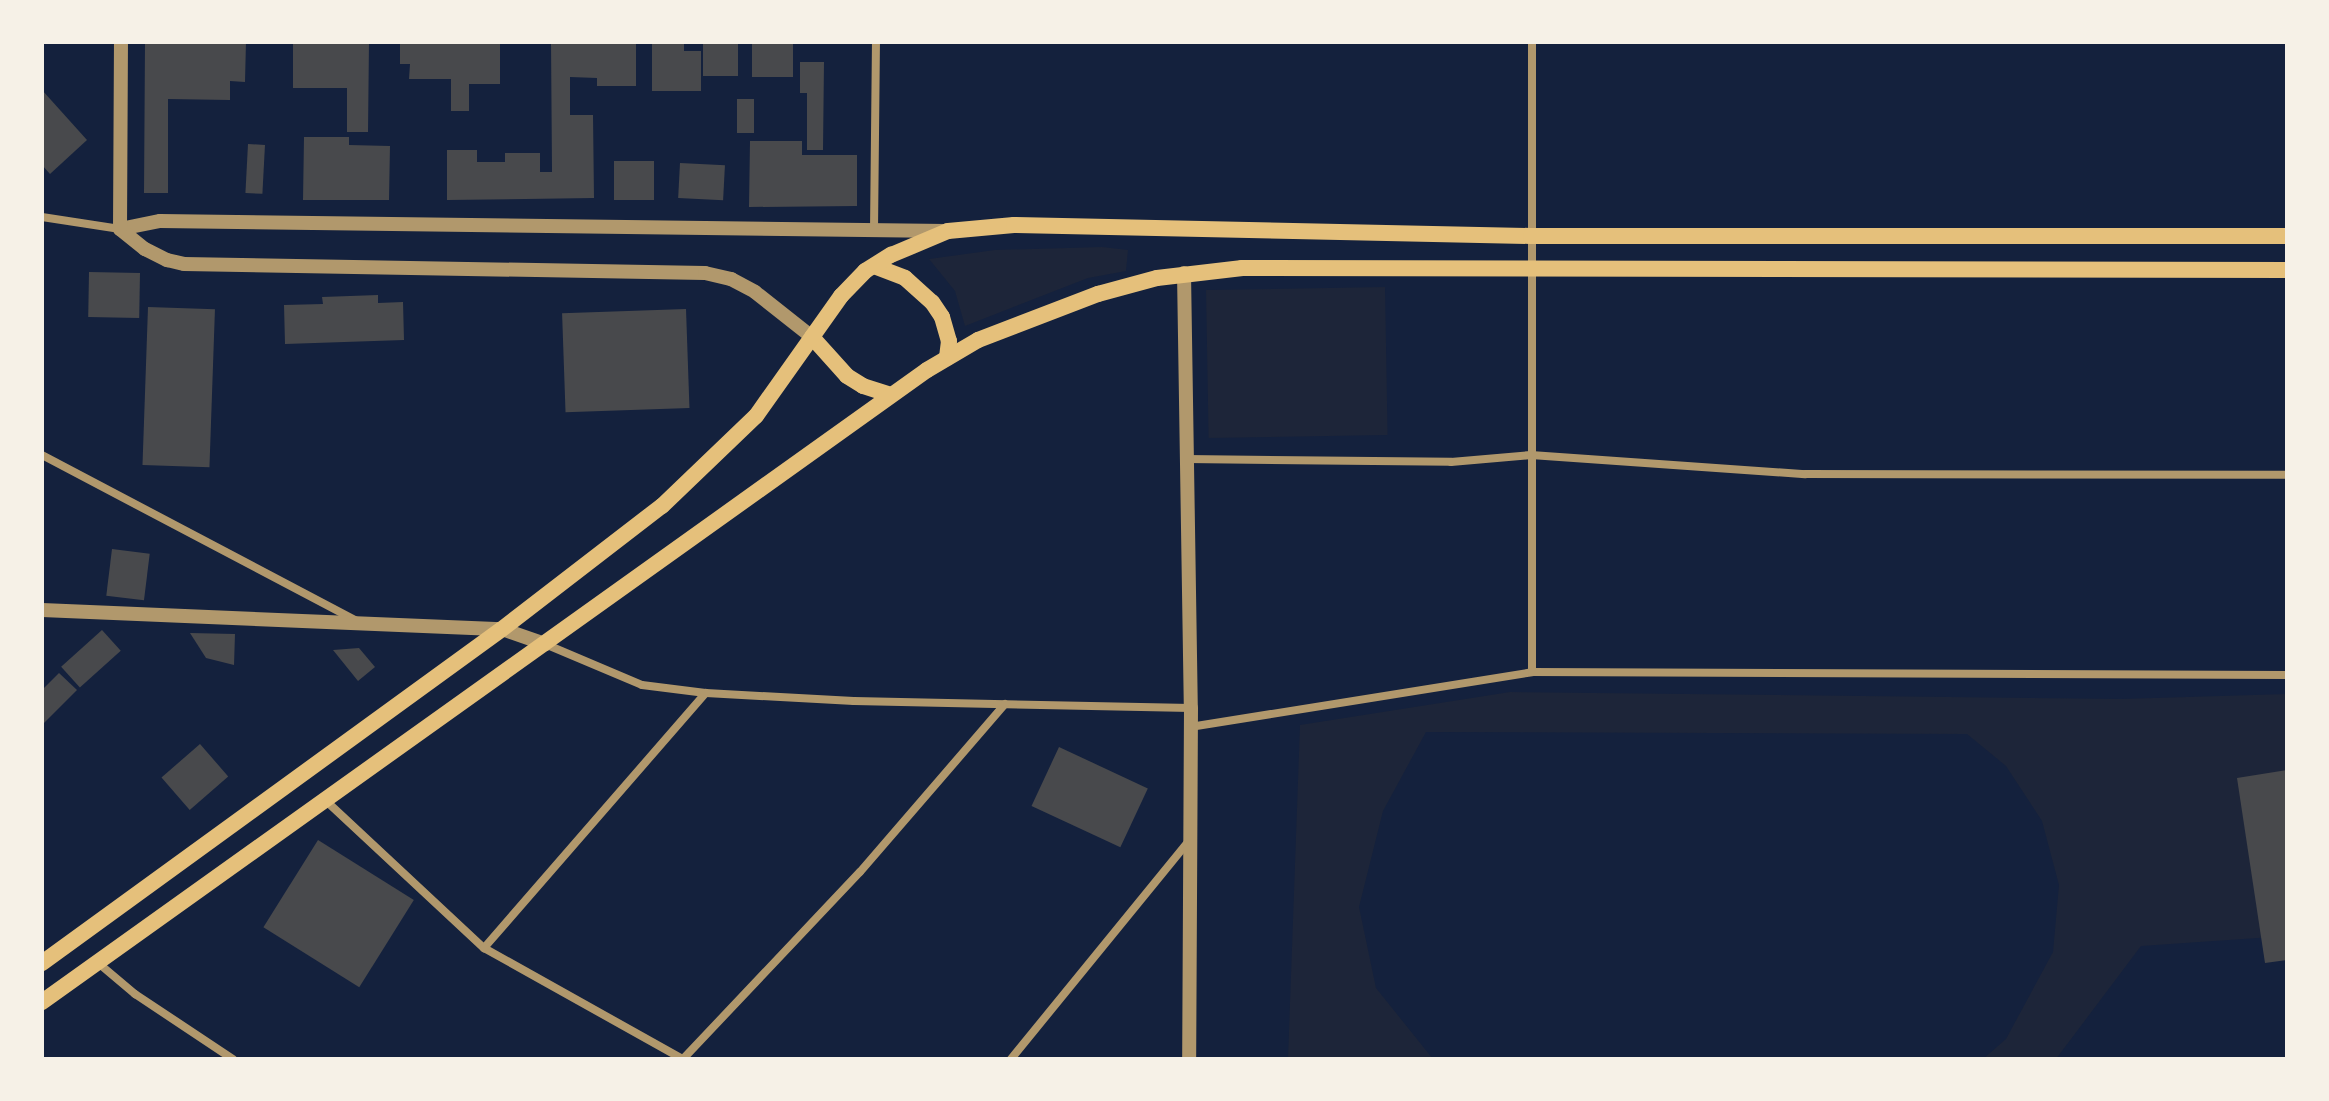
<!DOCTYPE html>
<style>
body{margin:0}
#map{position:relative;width:2329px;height:1101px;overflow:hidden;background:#14213d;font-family:Karla,sans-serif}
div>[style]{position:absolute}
.green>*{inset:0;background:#1d2539;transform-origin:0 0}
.building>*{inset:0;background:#48494c;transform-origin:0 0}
.minor>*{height:8px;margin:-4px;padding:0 4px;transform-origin:4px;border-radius:4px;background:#b1986c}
.tertiary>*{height:14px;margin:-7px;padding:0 7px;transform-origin:7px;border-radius:7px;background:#b1986c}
.secondary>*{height:16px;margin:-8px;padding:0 8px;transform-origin:8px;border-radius:8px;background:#e5c07b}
span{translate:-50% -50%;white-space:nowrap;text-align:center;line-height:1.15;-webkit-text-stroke:7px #f6f1e7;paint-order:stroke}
.frame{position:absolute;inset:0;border:44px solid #f6f1e7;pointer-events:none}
</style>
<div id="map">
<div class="green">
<div style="clip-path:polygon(1102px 247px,1128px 250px,1126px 271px,1088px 278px,965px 326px,955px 291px,929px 259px,995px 250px)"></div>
<div style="left:1385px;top:287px;width:148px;height:179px;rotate:89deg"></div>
<div style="clip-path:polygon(1510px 692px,2121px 699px,2287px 694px,2287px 936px,2141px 946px,2056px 1059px,1983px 1059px,2006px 1039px,2053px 952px,2059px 885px,2042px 821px,2006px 766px,1967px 734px,1426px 732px,1383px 811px,1359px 907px,1376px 988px,1433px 1059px,1288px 1059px,1300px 725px)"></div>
</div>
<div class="building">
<div style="clip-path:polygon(145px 42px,246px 42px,245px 82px,230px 81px,230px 100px,168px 99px,168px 193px,144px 193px)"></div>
<div style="clip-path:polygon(293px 42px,369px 42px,368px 132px,347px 132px,347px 88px,293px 88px)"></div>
<div style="clip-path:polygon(400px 42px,500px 42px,500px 84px,469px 84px,469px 111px,451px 111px,451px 79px,409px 79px,410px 64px,400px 64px)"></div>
<div style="clip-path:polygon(551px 42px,636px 42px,636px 86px,597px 86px,597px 78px,570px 77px,570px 115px,593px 115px,594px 198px,447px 200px,447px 150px,477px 150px,477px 162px,505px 162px,505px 153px,540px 153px,540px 172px,552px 172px)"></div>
<div style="clip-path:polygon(652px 42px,684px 42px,684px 51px,701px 51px,701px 91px,652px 91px)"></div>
<div style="left:703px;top:42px;width:35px;height:34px"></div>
<div style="left:752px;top:42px;width:41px;height:35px"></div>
<div style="clip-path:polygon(800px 62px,824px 62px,823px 150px,807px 150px,807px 93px,800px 93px)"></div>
<div style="clip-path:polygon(42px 90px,87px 140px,50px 174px,42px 165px)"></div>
<div style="left:737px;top:99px;width:17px;height:34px"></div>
<div style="clip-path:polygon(304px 137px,349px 137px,349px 145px,390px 146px,389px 200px,303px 200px)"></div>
<div style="clip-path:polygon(750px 141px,802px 141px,802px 155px,857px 155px,857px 206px,749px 207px)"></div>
<div style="left:248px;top:144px;width:17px;height:49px;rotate:3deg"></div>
<div style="left:614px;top:161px;width:40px;height:39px"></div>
<div style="left:680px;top:163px;width:45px;height:35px;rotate:3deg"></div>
<div style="left:89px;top:272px;width:51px;height:45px;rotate:1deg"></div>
<div style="clip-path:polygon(378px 295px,378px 303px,403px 302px,404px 340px,285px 344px,284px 305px,323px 304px,322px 297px)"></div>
<div style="left:148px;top:307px;width:67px;height:158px;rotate:2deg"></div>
<div style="left:686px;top:309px;width:99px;height:124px;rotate:88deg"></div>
<div style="left:112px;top:549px;width:38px;height:47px;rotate:7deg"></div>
<div style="left:102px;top:630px;width:28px;height:55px;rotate:48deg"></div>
<div style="clip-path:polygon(190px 633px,235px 634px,234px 665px,206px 658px)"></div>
<div style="clip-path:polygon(359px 648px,375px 667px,358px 681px,333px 650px)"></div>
<div style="clip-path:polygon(59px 673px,77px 690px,42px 725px,42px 690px)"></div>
<div style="left:200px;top:744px;width:43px;height:51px;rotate:49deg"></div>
<div style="left:1059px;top:747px;width:98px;height:65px;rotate:25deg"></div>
<div style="clip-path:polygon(2287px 770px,2287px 960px,2265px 963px,2237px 778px)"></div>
<div style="left:318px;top:840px;width:113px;height:103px;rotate:32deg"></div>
</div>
<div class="minor">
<div style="left:42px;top:217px;width:79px;rotate:8.7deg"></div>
<div style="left:874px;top:230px;width:188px;rotate:-89.4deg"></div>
<div style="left:42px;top:455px;width:356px;rotate:27.8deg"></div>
<div style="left:1186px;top:459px;width:265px;rotate:0.6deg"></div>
<div style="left:1451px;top:462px;width:80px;rotate:-5deg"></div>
<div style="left:1531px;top:455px;width:275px;rotate:4deg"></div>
<div style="left:1805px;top:474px;width:482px;rotate:0.1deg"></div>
<div style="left:545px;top:644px;width:105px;rotate:22.9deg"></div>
<div style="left:642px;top:685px;width:64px;rotate:7.1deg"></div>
<div style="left:706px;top:693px;width:148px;rotate:3.1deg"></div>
<div style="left:854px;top:701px;width:337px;rotate:1.2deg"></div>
<div style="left:1532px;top:672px;width:630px;rotate:-90deg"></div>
<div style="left:1190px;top:727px;width:346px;rotate:-9.1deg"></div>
<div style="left:1532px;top:672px;width:755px;rotate:0.23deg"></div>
<div style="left:324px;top:799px;width:219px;rotate:43deg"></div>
<div style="left:484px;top:948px;width:228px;rotate:29.2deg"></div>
<div style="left:683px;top:1059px;width:257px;rotate:-46.6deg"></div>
<div style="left:860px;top:872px;width:222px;rotate:-49.2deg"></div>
<div style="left:484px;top:948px;width:338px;rotate:-49deg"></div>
<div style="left:97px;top:962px;width:50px;rotate:40.1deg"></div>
<div style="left:135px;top:994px;width:118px;rotate:33.6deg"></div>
<div style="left:1011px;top:1059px;width:280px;rotate:-50.8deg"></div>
</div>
<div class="tertiary">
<div style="left:120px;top:229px;width:41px;rotate:-11.3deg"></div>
<div style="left:160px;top:221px;width:786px;rotate:0.73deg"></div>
<div style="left:120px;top:229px;width:32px;rotate:39deg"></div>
<div style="left:145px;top:249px;width:25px;rotate:27deg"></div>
<div style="left:167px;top:260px;width:17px;rotate:13deg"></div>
<div style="left:184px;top:264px;width:521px;rotate:0.99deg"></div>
<div style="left:705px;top:273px;width:27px;rotate:13deg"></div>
<div style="left:731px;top:279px;width:27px;rotate:28deg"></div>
<div style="left:755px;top:292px;width:73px;rotate:38.3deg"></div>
<div style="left:120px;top:229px;width:187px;rotate:-89.7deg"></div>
<div style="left:1184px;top:273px;width:435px;rotate:89.1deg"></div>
<div style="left:1191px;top:708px;width:351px;rotate:90.3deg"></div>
<div style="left:42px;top:610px;width:460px;rotate:2.4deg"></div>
<div style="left:502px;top:629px;width:46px;rotate:19.2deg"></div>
</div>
<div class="secondary">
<div style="left:874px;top:266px;width:33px;rotate:21deg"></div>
<div style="left:905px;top:278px;width:36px;rotate:42deg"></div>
<div style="left:932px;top:302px;width:18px;rotate:56deg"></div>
<div style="left:942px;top:317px;width:25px;rotate:74deg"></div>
<div style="left:949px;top:341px;width:17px;rotate:97deg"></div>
<div style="left:812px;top:337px;width:52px;rotate:48.1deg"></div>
<div style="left:847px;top:376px;width:19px;rotate:32deg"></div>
<div style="left:863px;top:386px;width:29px;rotate:18deg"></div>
<div style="left:42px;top:963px;width:568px;rotate:-35.98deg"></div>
<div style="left:502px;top:629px;width:202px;rotate:-37.6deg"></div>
<div style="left:662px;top:506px;width:130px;rotate:-43.8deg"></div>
<div style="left:756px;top:416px;width:147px;rotate:-54.7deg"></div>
<div style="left:841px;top:296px;width:35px;rotate:-46deg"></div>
<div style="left:865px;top:271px;width:31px;rotate:-32deg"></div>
<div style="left:891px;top:255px;width:62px;rotate:-22.8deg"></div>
<div style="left:948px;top:231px;width:66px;rotate:-5.2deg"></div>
<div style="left:1014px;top:225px;width:517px;rotate:1.22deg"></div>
<div style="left:1531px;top:236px;width:756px"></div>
<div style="left:42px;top:1002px;width:1087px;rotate:-35.53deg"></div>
<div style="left:927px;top:370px;width:59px;rotate:-30.5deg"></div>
<div style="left:978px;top:340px;width:129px;rotate:-21deg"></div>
<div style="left:1098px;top:294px;width:61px;rotate:-15.2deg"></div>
<div style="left:1157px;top:278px;width:86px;rotate:-6.7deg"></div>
<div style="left:1242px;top:268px;width:1045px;rotate:0.11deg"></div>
</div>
<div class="frame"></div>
</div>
